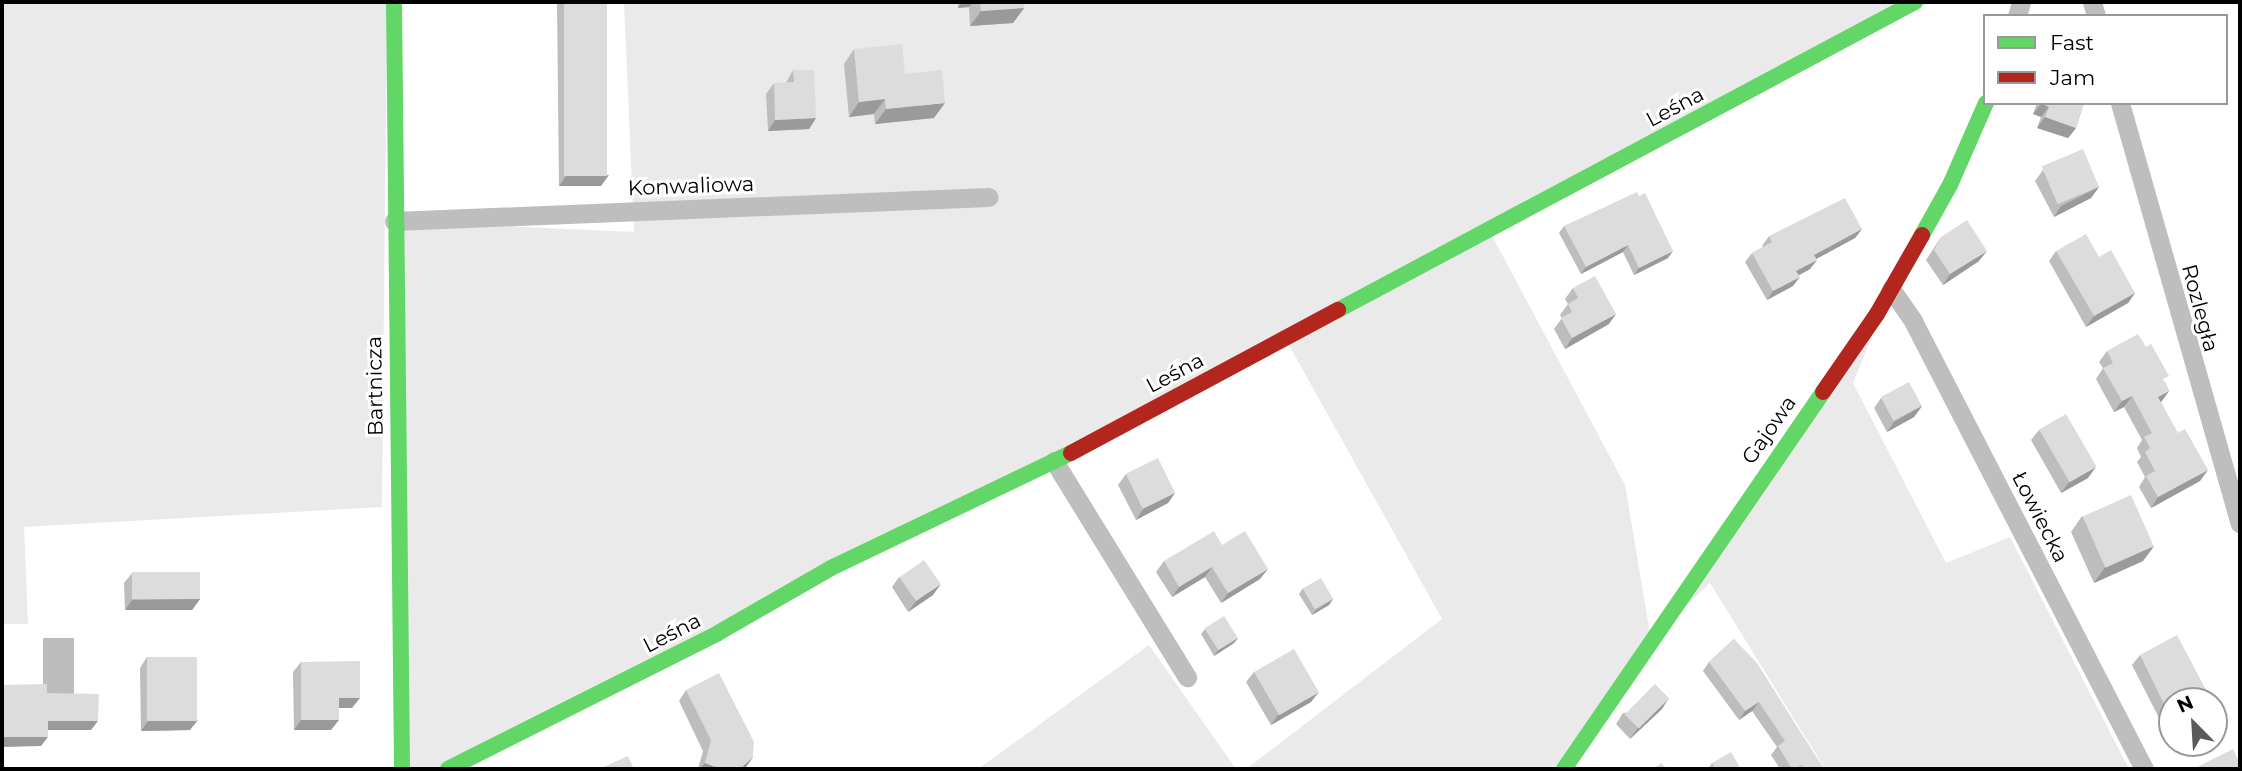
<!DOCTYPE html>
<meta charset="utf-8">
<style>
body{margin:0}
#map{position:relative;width:2242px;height:771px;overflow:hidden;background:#fff;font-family:Montserrat,sans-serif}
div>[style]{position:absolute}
.green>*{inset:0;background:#eaeaea}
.water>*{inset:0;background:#bcbcbc;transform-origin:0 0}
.street>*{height:19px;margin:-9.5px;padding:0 9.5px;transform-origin:9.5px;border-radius:9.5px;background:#bebebe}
.fast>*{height:16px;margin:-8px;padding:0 8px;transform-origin:8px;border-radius:8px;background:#63d668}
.jam>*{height:16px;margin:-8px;padding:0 8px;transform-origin:8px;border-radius:8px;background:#b3261e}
.wall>*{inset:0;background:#bdbdbd}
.shaded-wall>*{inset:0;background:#9a9a9a}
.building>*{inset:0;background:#dcdcdc;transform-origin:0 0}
span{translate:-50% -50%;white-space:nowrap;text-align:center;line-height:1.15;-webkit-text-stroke:6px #fff;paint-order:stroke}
.street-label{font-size:21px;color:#000}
.frame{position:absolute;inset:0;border:4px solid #000;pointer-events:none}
.legend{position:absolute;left:1983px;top:14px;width:245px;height:91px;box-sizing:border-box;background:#fff;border:2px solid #999;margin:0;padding:9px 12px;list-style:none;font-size:21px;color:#000}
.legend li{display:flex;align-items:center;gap:14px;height:35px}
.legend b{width:35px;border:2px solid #999}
.north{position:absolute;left:2158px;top:687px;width:70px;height:70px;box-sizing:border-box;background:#fff;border:2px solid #999;border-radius:50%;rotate:336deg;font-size:19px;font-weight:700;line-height:28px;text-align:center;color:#000}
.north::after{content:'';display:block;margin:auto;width:24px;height:32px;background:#595959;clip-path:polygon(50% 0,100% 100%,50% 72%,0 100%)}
</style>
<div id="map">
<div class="green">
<div style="clip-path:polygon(2px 2px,387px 2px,382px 507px,24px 527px,28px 624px,2px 624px)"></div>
<div style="clip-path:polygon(624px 2px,1930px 2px,1490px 232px,1625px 485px,1651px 639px,1891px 289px,1853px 383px,1946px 563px,2010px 537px,2129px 769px,1825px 769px,1710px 583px,1651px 640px,1564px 769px,1246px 769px,1442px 619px,1285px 338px,448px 769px,402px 769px,394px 221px,634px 232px)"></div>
<div style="clip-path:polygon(1149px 645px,1236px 769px,978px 769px)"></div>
</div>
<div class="water">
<div style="left:43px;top:638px;width:31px;height:59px"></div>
</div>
<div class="street">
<div style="left:2092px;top:2px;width:15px;rotate:74deg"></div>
<div style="left:2017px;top:16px;width:15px;rotate:-74deg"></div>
<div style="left:2120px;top:103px;width:437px;rotate:74.1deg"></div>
<div style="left:394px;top:221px;width:595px;rotate:-2.31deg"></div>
<div style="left:1891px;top:289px;width:39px;rotate:55deg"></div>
<div style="left:1913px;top:321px;width:504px;rotate:62.72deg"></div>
<div style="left:1054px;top:461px;width:254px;rotate:58.4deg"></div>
</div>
<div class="fast">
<div style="left:394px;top:2px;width:767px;rotate:89.4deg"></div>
<div style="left:1922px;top:235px;width:57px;rotate:-60.8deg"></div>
<div style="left:1950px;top:185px;width:90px;rotate:-66.3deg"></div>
<div style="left:1338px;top:310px;width:654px;rotate:-28.09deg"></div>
<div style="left:448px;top:769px;width:302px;rotate:-26.7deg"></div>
<div style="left:718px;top:633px;width:130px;rotate:-29.9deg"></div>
<div style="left:831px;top:568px;width:266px;rotate:-25.6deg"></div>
<div style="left:1564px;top:769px;width:457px;rotate:-55.5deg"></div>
</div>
<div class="jam">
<div style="left:1823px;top:392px;width:95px;rotate:-55.3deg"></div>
<div style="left:1877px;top:314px;width:91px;rotate:-60.3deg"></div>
<div style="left:1071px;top:453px;width:303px;rotate:-28.2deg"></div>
</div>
<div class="wall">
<div style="clip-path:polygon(557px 2px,607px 2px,601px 186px,559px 186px)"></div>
<div style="clip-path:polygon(958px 2px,1027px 2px,1023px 3px,1024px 8px,1013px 23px,970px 26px,969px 7px,958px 8px)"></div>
<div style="clip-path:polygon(854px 49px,934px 118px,875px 124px,874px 114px,849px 117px,844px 64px)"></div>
<div style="clip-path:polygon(793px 70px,816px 118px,809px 129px,768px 131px,766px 94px,774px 83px,786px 83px)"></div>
<div style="clip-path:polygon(2037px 103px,2084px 103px,2076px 128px,2068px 138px,2037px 128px,2041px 117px,2033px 114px)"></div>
<div style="clip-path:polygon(2043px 170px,2099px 187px,2091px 198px,2054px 217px,2035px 181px)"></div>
<div style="clip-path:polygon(1639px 196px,1668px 258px,1634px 275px,1623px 252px,1581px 274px,1559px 233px,1564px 226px)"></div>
<div style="clip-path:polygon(1862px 229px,1855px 238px,1816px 259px,1810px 269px,1799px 275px,1793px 286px,1767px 300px,1745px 262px,1752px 253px,1763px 247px,1762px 246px,1769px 236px)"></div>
<div style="clip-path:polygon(1941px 237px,1979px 261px,1943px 285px,1926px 260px)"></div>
<div style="clip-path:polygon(2056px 251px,2135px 293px,2128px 303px,2086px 327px,2049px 261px)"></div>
<div style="clip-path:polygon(1573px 288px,1609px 324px,1565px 349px,1554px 329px,1562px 318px,1560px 315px,1568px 304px,1565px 299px)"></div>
<div style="clip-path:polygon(2107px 351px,2165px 382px,2169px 391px,2161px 402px,2200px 481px,2151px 508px,2139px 487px,2145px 477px,2137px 462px,2141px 457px,2137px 448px,2142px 440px,2124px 407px,2114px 412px,2096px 379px,2103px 368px,2099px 362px)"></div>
<div style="clip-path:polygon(1881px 398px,1922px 406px,1914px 417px,1887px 432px,1874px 408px)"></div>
<div style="clip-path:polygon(2039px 430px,2088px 478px,2061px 493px,2031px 440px)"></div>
<div style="clip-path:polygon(1126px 474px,1175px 493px,1168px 503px,1136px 520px,1118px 485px)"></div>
<div style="clip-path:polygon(2082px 516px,2154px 546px,2143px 561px,2094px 583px,2071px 532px)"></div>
<div style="clip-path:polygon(1222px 545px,1260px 579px,1221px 603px,1205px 577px,1172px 597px,1156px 572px,1164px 561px)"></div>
<div style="clip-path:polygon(132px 573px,200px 599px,192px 610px,125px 610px,124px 583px)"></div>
<div style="clip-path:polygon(899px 577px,933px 595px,908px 612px,892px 587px)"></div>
<div style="clip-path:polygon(1303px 588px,1333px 599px,1329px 605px,1312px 615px,1299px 594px)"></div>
<div style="clip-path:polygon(1205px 629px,1238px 638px,1234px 643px,1214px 656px,1201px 634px)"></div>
<div style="clip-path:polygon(1734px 639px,1824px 769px,1780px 769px,1771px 755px,1777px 747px,1752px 711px,1739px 720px,1703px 671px,1709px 662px)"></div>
<div style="clip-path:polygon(2140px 655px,2205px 688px,2197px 699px,2172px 701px,2172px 712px,2159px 718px,2132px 665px)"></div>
<div style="clip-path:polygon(147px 657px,190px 730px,141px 731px,140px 668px)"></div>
<div style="clip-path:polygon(301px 662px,352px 708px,339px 708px,331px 730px,294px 730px,293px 672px)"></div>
<div style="clip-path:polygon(1254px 672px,1311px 702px,1271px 725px,1246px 682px)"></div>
<div style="clip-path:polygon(686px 690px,753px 757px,744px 769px,698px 769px,703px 751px,679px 701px)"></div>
<div style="clip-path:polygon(1662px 709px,1630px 739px,1616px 724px,1623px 713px)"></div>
<div style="clip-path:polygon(1712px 763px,1741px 769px,1708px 769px)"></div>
</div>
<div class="shaded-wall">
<div style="clip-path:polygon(962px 2px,973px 2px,969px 7px,958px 8px)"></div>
<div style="clip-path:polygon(1024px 8px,1013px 23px,970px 26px,981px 11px)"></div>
<div style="clip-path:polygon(885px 99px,874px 114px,849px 117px,859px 102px)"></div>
<div style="clip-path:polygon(945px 103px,934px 118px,875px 124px,886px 109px)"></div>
<div style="clip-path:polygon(2041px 104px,2049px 107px,2041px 117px,2033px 114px)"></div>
<div style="clip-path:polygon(2045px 117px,2076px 128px,2068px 138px,2037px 128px)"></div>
<div style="clip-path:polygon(816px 118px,809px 129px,768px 131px,775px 120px)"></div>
<div style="clip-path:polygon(609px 175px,601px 186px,559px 186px,566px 176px)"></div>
<div style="clip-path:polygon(2099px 187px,2091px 198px,2054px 217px,2061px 206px)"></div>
<div style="clip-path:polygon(1862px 229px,1855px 238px,1807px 264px,1814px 255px)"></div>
<div style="clip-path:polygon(1628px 245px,1623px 252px,1581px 274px,1586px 267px)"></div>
<div style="clip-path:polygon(1673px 251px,1668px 258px,1634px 275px,1639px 268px)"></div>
<div style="clip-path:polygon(1987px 251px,1979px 261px,1943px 285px,1950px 274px)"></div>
<div style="clip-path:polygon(1817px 260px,1810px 269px,1790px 280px,1796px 271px)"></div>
<div style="clip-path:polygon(1800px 277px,1793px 286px,1767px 300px,1773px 291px)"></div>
<div style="clip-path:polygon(2135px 293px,2128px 303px,2086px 327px,2094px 316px)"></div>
<div style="clip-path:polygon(1616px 314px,1609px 324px,1565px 349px,1572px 338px)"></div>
<div style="clip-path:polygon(2169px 391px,2162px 401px,2150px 407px,2158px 397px)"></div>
<div style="clip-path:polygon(2132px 396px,2124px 407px,2114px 412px,2122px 401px)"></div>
<div style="clip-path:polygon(1922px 406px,1914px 417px,1887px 432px,1894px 422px)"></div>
<div style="clip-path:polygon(2096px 467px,2088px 478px,2061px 493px,2069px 482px)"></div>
<div style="clip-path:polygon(2208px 470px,2200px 481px,2151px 508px,2158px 497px)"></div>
<div style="clip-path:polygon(1175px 493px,1168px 503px,1136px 520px,1143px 509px)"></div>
<div style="clip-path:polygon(2154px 546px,2143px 561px,2094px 583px,2105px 567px)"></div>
<div style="clip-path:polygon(1212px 567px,1205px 577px,1172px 597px,1179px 587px)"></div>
<div style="clip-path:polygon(1268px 569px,1260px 579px,1221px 603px,1228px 593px)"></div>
<div style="clip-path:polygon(941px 584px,933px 595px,908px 612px,916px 601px)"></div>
<div style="clip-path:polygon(200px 599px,192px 610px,125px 610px,132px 600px)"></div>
<div style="clip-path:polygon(1333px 599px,1329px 605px,1312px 615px,1316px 610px)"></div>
<div style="clip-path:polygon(1238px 638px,1234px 643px,1214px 656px,1218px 650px)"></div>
<div style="clip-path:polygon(2205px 688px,2197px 699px,2193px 701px,2180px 701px)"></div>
<div style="clip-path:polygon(1319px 692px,1311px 702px,1271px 725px,1278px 715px)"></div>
<div style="clip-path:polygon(339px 698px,360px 698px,352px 708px,331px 708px)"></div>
<div style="clip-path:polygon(1669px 698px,1662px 709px,1630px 739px,1637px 729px)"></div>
<div style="clip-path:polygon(1759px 702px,1752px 711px,1739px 720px,1745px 711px)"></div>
<div style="clip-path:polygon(2172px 705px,2172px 712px,2159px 718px,2166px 708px)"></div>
<div style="clip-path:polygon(198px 720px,190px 730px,141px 731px,148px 721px)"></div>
<div style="clip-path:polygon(301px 720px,339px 720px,331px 730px,294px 730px)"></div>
<div style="clip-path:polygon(48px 721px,98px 721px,91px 730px,41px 730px)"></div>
<div style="clip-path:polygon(2px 737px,48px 737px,41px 746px,2px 747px)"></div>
<div style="clip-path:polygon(753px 757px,746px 767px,744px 769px,740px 769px)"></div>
<div style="clip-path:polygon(705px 763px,721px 769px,700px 769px)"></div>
</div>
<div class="building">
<div style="left:564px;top:2px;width:43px;height:174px"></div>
<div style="clip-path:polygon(980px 2px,1023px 2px,1024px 8px,981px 11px)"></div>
<div style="clip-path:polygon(902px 44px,905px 74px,942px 70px,945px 103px,886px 109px,885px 99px,859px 102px,854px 49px)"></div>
<div style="clip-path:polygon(793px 70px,814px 70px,816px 118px,775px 120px,774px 83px,794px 82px)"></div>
<div style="clip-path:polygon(2041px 103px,2084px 103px,2076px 128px,2045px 117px,2049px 107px)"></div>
<div style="left:2083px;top:149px;width:41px;height:45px;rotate:67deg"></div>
<div style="clip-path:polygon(1637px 192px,1639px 196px,1645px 193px,1673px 251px,1639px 268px,1628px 245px,1586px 267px,1564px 226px)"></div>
<div style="clip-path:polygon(1845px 198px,1862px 229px,1814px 255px,1817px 260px,1796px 271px,1800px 277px,1773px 291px,1752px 253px,1772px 242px,1769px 236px)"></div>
<div style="clip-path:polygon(1967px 220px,1987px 251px,1950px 274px,1934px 250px,1941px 237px)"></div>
<div style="clip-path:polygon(2086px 234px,2099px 257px,2111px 250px,2135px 293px,2094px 316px,2056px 251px)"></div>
<div style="clip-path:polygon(1595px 276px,1616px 314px,1572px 338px,1561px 318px,1572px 312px,1568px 304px,1578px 298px,1573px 288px)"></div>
<div style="clip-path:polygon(2138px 334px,2146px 347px,2151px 344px,2169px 376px,2163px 379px,2169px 391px,2158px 397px,2178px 433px,2185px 429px,2208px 470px,2158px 497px,2146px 476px,2155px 471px,2145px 452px,2150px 448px,2144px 437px,2152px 433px,2132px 396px,2122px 401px,2103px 368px,2113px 363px,2107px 351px)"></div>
<div style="left:1909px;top:382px;width:27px;height:32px;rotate:62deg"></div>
<div style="left:2066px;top:414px;width:61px;height:31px;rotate:60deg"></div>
<div style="left:1158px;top:458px;width:39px;height:36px;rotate:64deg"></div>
<div style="left:2131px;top:495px;width:56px;height:53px;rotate:66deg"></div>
<div style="clip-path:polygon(1214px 531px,1222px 545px,1245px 531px,1268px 569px,1228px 593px,1212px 567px,1179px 587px,1164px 561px)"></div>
<div style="left:924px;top:560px;width:29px;height:30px;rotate:55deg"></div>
<div style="left:200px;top:572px;width:27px;height:68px;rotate:90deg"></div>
<div style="left:1321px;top:578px;width:24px;height:21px;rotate:60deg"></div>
<div style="left:1224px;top:616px;width:26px;height:23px;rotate:58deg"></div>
<div style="clip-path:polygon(2177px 635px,2205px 688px,2180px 701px,2172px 701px,2172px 705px,2166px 708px,2140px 655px)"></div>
<div style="clip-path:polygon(1734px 639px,1757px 663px,1824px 769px,1804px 769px,1801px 765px,1795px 769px,1792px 769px,1778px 746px,1785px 741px,1759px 702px,1745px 711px,1709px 662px)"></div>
<div style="left:1294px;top:649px;width:50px;height:46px;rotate:60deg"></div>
<div style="left:147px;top:657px;width:50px;height:64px"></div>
<div style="clip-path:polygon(360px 661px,360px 698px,339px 698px,339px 720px,301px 720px,301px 662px)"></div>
<div style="clip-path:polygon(719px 673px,754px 742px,753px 757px,740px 769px,721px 769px,705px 763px,711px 740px,686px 690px)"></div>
<div style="clip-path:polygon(47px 684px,47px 693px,99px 694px,98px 721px,48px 721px,48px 737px,2px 737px,2px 685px)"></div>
<div style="left:1655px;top:684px;width:20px;height:43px;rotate:45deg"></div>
<div style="clip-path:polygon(2233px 749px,2240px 764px,2240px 769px,2195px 769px,2195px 768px)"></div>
<div style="clip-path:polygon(1731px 752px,1741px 769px,1715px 769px,1712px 763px)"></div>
<div style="clip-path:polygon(628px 756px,634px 769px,599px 769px)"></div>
<div style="clip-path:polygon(1661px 763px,1667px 769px,1654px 769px)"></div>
</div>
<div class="street-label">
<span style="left:1675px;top:107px;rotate:-28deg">Leśna</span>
<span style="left:691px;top:186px;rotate:-2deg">Konwaliowa</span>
<span style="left:2200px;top:308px;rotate:75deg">Rozległa</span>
<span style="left:1175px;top:373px;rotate:-28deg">Leśna</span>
<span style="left:375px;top:386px;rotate:-91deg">Bartnicza</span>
<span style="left:1769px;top:430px;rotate:-55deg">Gajowa</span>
<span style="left:2040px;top:517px;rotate:63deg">Łowiecka</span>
<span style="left:672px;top:633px;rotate:-27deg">Leśna</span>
</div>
<div class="frame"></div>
<ul class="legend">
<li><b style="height:9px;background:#63d668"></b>Fast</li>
<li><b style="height:9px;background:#b3261e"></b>Jam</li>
</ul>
<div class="north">N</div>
</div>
